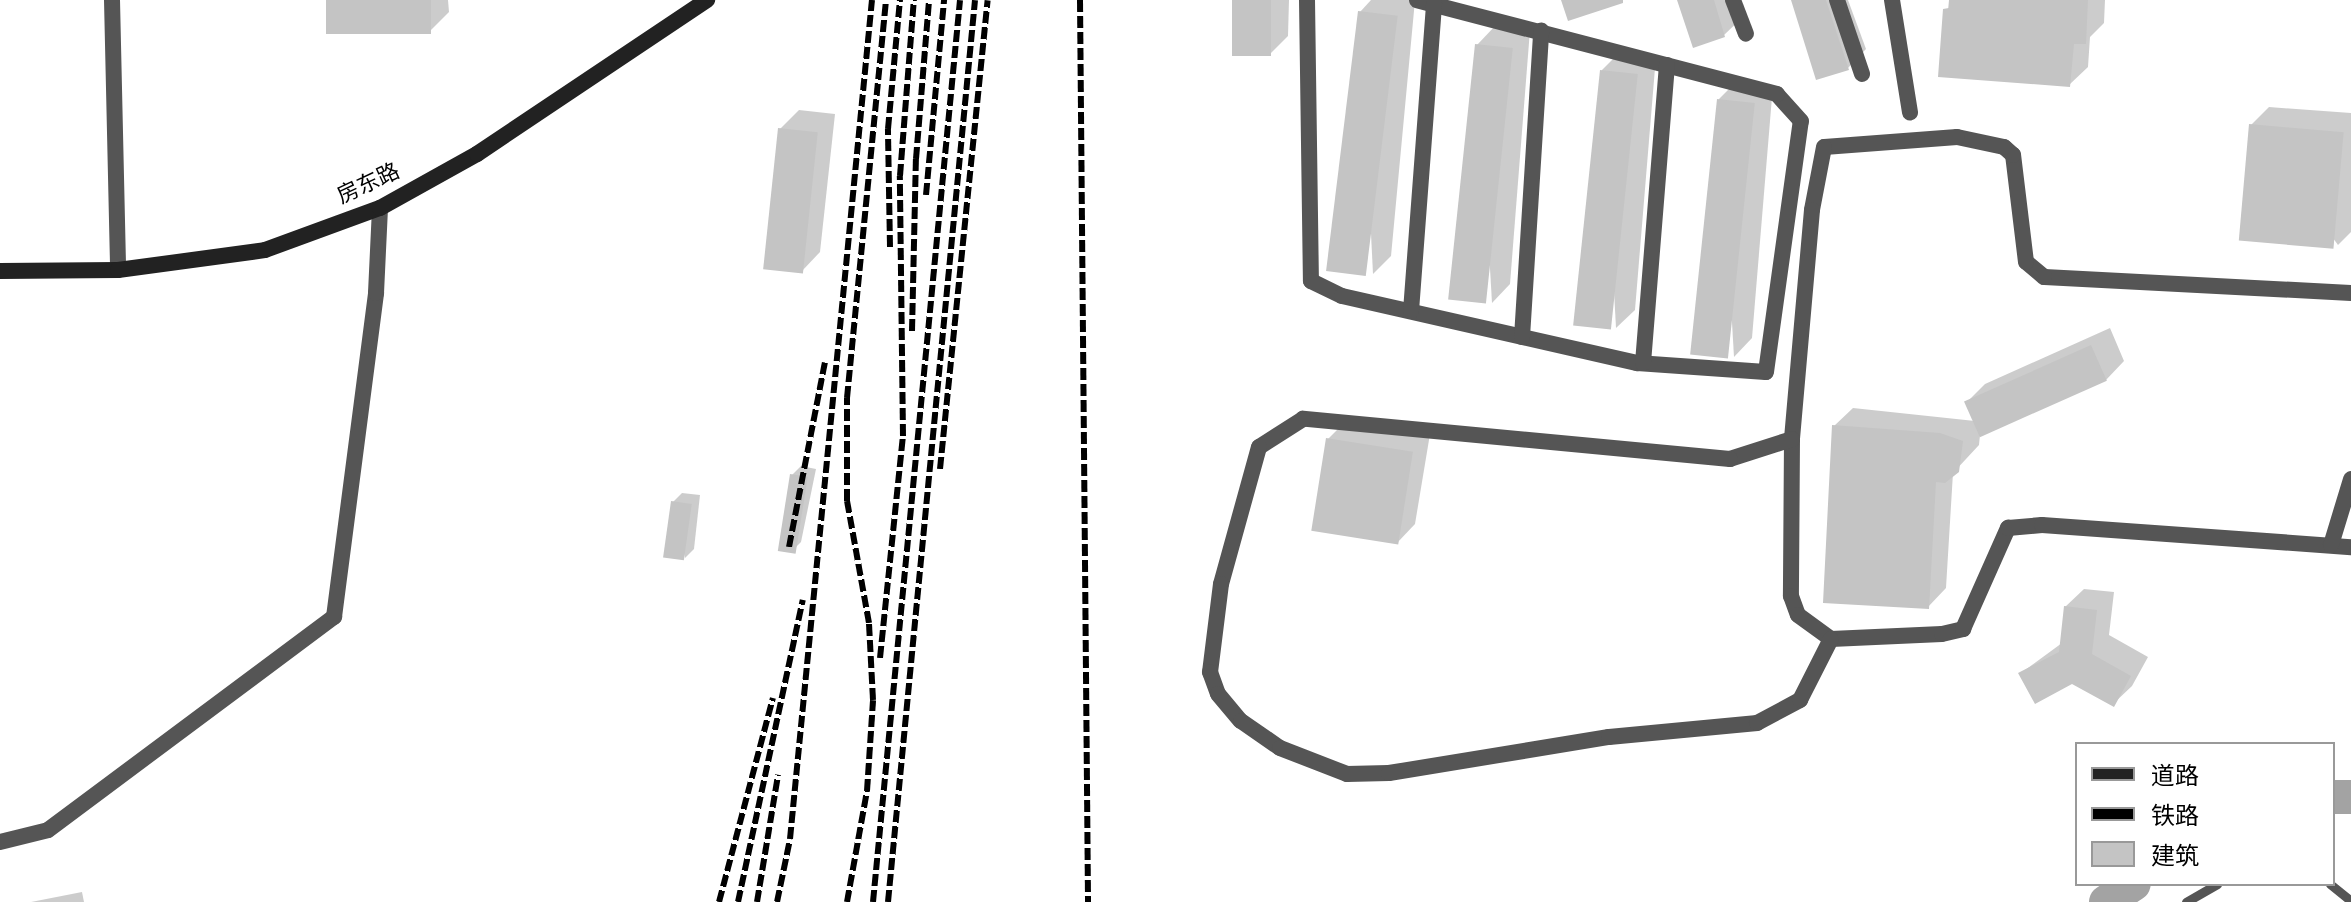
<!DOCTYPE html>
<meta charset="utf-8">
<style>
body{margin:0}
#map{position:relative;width:2351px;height:902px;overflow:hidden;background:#fff;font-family:Overpass,"Noto Sans SC",sans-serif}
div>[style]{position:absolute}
.shadow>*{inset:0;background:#0003}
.river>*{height:34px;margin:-17px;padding:0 17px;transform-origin:17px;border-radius:17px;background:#a3a3a3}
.building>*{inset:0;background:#c4c4c4;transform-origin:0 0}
.lane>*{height:9px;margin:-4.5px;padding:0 4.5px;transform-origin:4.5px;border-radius:4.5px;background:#555}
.street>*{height:16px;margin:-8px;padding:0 8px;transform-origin:8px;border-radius:8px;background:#555}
.secondary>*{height:16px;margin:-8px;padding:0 8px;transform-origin:8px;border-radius:8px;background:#222}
.rail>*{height:6px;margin-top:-3px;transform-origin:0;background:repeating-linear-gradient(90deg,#000 0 12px,transparent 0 16px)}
span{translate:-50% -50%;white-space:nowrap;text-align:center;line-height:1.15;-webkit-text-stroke:7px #fff;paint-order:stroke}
.street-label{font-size:22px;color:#000}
.legend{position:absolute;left:2075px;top:742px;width:260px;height:144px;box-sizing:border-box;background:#fff;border:2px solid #999;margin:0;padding:10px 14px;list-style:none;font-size:24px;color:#000}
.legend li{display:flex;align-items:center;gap:16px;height:40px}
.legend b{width:40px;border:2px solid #999}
</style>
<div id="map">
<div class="shadow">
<div style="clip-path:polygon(327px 0,448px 0,449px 12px,430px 31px)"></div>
<div style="clip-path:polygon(1234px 0,1289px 0,1288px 36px,1270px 54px)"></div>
<div style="clip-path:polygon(1371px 0,1415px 0,1391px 256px,1373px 274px,1360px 12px)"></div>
<div style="clip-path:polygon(1679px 0,1737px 0,1743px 17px,1724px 35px)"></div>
<div style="clip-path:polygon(1793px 0,1848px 0,1866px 49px,1848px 68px)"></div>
<div style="clip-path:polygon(1949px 0,2105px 0,2104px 23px,2090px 37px,2088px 67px,2069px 85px,1941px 75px)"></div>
<div style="clip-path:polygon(1495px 26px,1530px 30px,1510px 284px,1492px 303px,1477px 45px)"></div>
<div style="clip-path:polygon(1620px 52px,1656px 56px,1635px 310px,1616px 328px,1602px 70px)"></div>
<div style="clip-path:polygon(1737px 81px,1773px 85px,1752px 338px,1734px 357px,1719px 99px)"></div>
<div style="clip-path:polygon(2269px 107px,2351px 113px,2351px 232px,2338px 245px,2251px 125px)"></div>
<div style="clip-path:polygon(799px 110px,835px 114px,820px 252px,802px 271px,780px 129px)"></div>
<div style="clip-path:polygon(2110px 328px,2124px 361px,2106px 380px,1980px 435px,1979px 445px,1953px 473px,1946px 588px,1928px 607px,1834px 426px,1853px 408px,1975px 421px,1967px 402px,1985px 384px)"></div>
<div style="clip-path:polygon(1346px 421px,1430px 434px,1415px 524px,1397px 543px,1328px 439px)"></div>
<div style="clip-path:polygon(801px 466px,816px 469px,801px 542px,792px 551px,792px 475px)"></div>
<div style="clip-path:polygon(682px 493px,700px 495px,694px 549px,685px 558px,673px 502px)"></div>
<div style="clip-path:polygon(2084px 589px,2114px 592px,2109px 635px,2148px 657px,2132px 686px,2113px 704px,2072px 681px,2021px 673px,2062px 643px,2065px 607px)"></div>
<div style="clip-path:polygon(82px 892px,84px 902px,31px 902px)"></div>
</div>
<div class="river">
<div style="left:2333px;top:797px;width:18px"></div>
<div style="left:2106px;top:902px;width:33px;rotate:-33deg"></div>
</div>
<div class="building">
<div style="left:326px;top:0;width:105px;height:34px"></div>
<div style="left:1232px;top:0;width:39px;height:56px"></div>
<div style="clip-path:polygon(1561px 0,1623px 0,1623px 3px,1568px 21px)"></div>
<div style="clip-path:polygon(1677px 0,1714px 0,1725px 37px,1693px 48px)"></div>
<div style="clip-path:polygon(1791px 0,1826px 0,1849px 70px,1816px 80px)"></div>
<div style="clip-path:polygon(1949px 0,2088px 0,2086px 44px,2074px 44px,2070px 87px,1938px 77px,1943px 9px,1949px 8px)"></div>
<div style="left:1358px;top:11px;width:40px;height:262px;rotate:7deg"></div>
<div style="left:1475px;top:44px;width:38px;height:257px;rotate:6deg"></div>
<div style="left:1600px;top:70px;width:38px;height:257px;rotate:6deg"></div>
<div style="left:1717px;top:99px;width:38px;height:257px;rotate:6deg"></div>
<div style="left:2249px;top:124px;width:95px;height:117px;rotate:5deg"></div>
<div style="left:778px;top:128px;width:40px;height:142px;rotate:6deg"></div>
<div style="left:2091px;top:345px;width:39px;height:139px;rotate:66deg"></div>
<div style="clip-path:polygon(1832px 425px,1940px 433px,1963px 441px,1959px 472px,1945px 483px,1936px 482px,1929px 609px,1823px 603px)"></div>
<div style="left:1326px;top:438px;width:88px;height:94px;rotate:9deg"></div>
<div style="left:790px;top:474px;width:18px;height:78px;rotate:9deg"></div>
<div style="left:671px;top:501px;width:21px;height:57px;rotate:8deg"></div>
<div style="clip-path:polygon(2064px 606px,2097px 610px,2092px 654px,2131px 676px,2114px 707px,2072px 684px,2035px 704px,2018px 673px,2059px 652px)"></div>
</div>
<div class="lane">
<div style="left:2330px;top:884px;width:27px;rotate:39deg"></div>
<div style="left:2186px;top:902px;width:36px;rotate:-30deg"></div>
</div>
<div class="street">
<div style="left:112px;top:0;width:270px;rotate:88.7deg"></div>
<div style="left:1307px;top:0;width:281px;rotate:89.2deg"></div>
<div style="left:1311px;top:281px;width:34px;rotate:26deg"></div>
<div style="left:1342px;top:296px;width:303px;rotate:12.8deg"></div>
<div style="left:1637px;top:363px;width:129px;rotate:4deg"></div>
<div style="left:1766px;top:372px;width:253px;rotate:-82.1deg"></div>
<div style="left:1801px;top:121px;width:36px;rotate:-132deg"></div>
<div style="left:1777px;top:94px;width:372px;rotate:-165.4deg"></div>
<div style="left:1733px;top:0;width:36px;rotate:69deg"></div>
<div style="left:1837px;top:0;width:78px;rotate:71.3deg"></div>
<div style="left:1892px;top:0;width:114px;rotate:80.9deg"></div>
<div style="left:2351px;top:293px;width:307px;rotate:-177deg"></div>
<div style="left:2044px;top:277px;width:23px;rotate:-140deg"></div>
<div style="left:2026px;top:262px;width:108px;rotate:-96.9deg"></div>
<div style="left:2013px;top:155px;width:12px;rotate:-138deg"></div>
<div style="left:2004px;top:147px;width:48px;rotate:-168deg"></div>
<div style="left:1957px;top:137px;width:133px;rotate:175.7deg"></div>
<div style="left:1824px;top:147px;width:64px;rotate:100.8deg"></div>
<div style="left:1812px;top:210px;width:230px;rotate:95deg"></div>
<div style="left:1792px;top:439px;width:157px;rotate:90.4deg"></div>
<div style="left:1791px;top:596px;width:20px;rotate:70deg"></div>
<div style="left:1798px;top:615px;width:41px;rotate:36deg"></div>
<div style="left:1831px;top:639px;width:111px;rotate:-2.6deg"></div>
<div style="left:1942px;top:634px;width:22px;rotate:-13deg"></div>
<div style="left:1963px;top:629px;width:111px;rotate:-66deg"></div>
<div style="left:2008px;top:528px;width:34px;rotate:-5deg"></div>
<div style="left:2042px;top:525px;width:310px;rotate:4.1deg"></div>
<div style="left:1411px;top:311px;width:308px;rotate:-85.7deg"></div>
<div style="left:1522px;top:337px;width:307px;rotate:-86.4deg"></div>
<div style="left:1643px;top:363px;width:299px;rotate:-85.4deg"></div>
<div style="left:1792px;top:439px;width:65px;rotate:162.1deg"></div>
<div style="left:1730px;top:459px;width:429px;rotate:-174.6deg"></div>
<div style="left:1303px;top:419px;width:52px;rotate:147.5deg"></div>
<div style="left:1259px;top:447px;width:142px;rotate:105.5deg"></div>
<div style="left:1221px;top:584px;width:89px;rotate:97.1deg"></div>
<div style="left:1210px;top:672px;width:23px;rotate:70deg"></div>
<div style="left:1218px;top:694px;width:35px;rotate:50deg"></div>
<div style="left:1241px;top:721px;width:47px;rotate:34.7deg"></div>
<div style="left:1280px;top:748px;width:72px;rotate:21.2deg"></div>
<div style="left:1347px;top:774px;width:42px;rotate:-1.4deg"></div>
<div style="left:1389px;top:773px;width:223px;rotate:-9.3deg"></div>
<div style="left:1609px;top:737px;width:149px;rotate:-5.4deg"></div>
<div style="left:1757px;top:723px;width:49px;rotate:-28.1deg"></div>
<div style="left:1800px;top:700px;width:68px;rotate:-63.1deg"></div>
<div style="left:2331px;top:545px;width:69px;rotate:-73.1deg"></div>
<div style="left:0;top:842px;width:49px;rotate:-14deg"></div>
<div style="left:48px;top:830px;width:357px;rotate:-36.7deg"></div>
<div style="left:334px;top:617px;width:327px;rotate:-82.6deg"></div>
<div style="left:376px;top:293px;width:85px;rotate:-87.3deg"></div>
</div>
<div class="secondary">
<div style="left:0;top:271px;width:118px;rotate:-0.5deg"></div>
<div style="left:118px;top:270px;width:148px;rotate:-7.7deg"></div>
<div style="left:265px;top:250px;width:122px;rotate:-20.1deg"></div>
<div style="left:380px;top:208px;width:111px;rotate:-29.1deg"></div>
<div style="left:477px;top:154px;width:277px;rotate:-33.8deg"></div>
</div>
<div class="rail">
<div style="left:1080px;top:0;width:902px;rotate:89.49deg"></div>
<div style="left:926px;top:195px;width:196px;rotate:-84.7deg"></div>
<div style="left:890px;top:247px;width:118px;rotate:-91deg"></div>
<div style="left:888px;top:129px;width:130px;rotate:-84.7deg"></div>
<div style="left:912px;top:331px;width:172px;rotate:-88.7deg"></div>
<div style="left:916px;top:159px;width:160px;rotate:-85.3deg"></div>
<div style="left:940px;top:469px;width:471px;rotate:-84.2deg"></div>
<div style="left:789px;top:547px;width:188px;rotate:-79deg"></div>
<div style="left:880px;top:658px;width:223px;rotate:-84.1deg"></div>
<div style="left:903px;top:436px;width:260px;rotate:-90.7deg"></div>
<div style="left:900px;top:176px;width:177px;rotate:-85.5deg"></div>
<div style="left:719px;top:902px;width:211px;rotate:-75.2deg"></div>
<div style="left:738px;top:902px;width:309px;rotate:-77.9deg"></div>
<div style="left:757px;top:902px;width:129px;rotate:-80.6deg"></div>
<div style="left:777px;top:902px;width:64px;rotate:-78.3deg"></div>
<div style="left:790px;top:839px;width:843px;rotate:-84.42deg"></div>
<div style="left:847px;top:902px;width:113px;rotate:-79.8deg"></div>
<div style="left:867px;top:791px;width:91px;rotate:-86.2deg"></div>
<div style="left:873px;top:700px;width:77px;rotate:-93deg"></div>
<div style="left:869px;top:623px;width:124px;rotate:-100.2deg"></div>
<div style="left:847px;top:501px;width:103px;rotate:-90deg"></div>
<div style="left:847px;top:398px;width:400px;rotate:-84.4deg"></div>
<div style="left:873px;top:902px;width:906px;rotate:-84.49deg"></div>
<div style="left:888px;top:902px;width:906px;rotate:-84.49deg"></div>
</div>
<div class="street-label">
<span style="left:369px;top:185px;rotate:-25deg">房东路</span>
</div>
<ul class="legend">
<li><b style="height:10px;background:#222"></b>道路</li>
<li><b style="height:10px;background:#000"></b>铁路</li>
<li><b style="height:22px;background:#c4c4c4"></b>建筑</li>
</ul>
</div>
